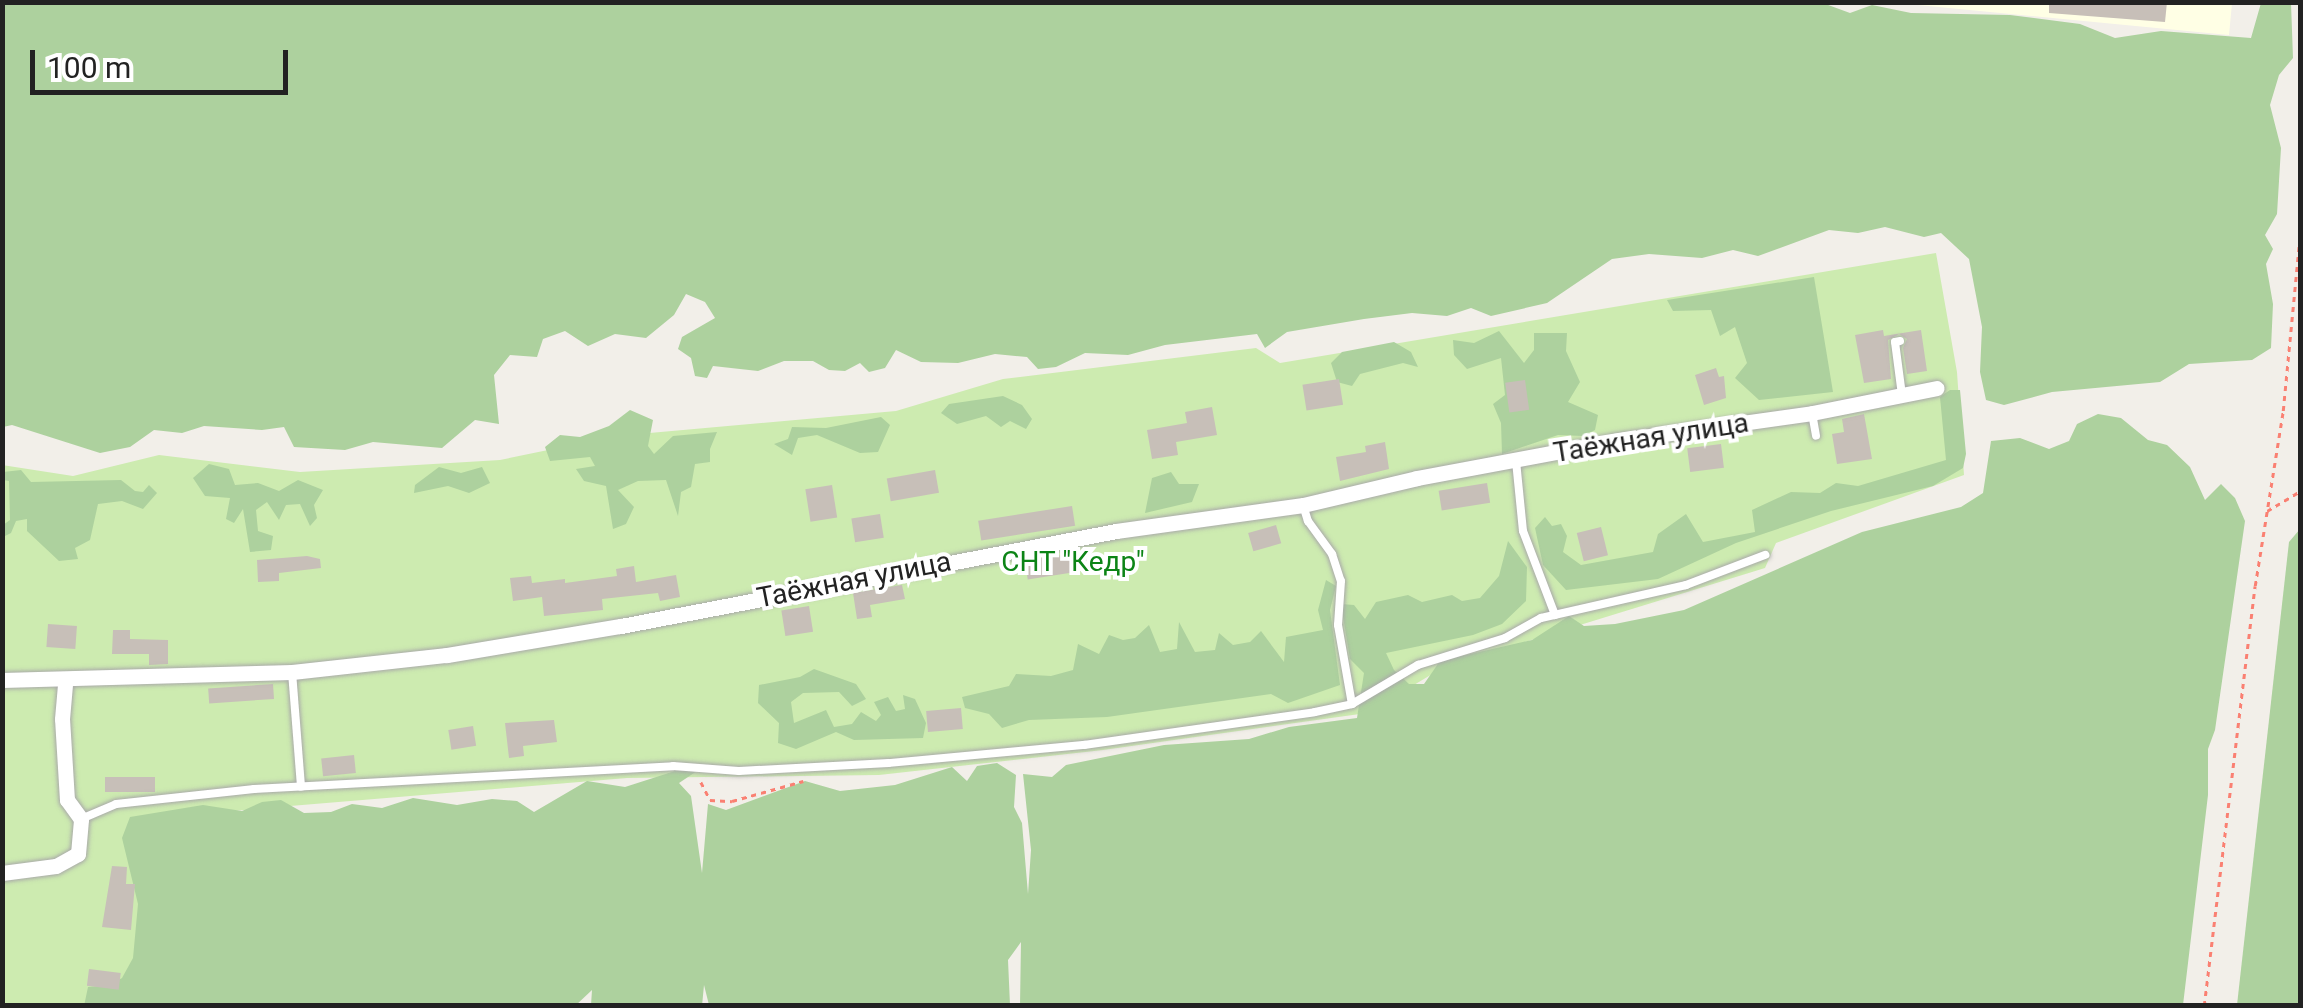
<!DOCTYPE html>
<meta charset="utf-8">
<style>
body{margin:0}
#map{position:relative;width:2303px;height:1008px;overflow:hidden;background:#f2efe9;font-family:Roboto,sans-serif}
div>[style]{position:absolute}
.education>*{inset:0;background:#ffffe5}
.grass>*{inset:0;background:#cdebb0}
.forest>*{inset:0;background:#add19e}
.building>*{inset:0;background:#c7bfb8;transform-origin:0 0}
.path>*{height:2.5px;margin-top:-1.25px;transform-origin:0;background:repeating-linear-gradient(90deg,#fa8072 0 5px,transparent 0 10px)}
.roads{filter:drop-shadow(0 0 2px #a9a9a9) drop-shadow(0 0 2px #a9a9a9)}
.service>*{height:8px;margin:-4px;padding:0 4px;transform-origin:4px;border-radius:4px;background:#fff}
.minor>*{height:15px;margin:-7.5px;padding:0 7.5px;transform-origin:7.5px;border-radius:7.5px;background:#fff}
span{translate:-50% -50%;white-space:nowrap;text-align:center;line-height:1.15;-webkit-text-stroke:8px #fff;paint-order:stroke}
.street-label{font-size:28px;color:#222}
.park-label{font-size:28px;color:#0c8416}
.frame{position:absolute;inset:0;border:5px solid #222;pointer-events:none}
.scale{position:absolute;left:30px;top:50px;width:258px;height:45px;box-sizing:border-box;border:5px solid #222;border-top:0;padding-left:12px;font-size:30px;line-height:35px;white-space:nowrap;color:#222;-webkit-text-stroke:8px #fff;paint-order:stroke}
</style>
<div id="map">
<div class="education">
<div style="clip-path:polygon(1897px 3px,2232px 3px,2229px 35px)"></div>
</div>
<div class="grass">
<div style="clip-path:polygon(1936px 253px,1957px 372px,1964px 475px,1776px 543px,1765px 568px,1444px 667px,1367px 713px,1103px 750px,879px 775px,627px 778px,171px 816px,150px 1005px,3px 1006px,2px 465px,73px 476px,159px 455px,300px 472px,500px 460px,616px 436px,896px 411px,1003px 379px,1256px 348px,1280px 363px)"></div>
</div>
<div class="forest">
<div style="clip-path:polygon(1820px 2px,1850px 13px,1872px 5px,1911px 13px,2010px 15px,2080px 24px,2115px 38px,2161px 31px,2251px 38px,2261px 3px,2291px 3px,2293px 58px,2279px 75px,2270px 105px,2281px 148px,2277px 214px,2265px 235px,2273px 249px,2266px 264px,2273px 304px,2271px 348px,2252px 360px,2189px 364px,2160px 382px,2052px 392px,2004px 405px,1986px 400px,1980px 372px,1982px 327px,1969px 259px,1941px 233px,1924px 237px,1885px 227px,1858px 233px,1829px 230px,1758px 256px,1733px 250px,1702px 258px,1649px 254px,1612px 259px,1547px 303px,1491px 316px,1471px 308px,1447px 316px,1412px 313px,1364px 319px,1287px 332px,1265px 348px,1257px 334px,1165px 345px,1128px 355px,1085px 353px,1056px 367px,1038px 369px,1027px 357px,995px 354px,958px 363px,921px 362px,896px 350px,885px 368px,869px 372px,860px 363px,845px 371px,829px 370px,813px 361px,784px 361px,758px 371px,713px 366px,707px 378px,695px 376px,691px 358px,678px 349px,682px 337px,715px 318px,705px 302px,686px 294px,674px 315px,646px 338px,615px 334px,588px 346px,565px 331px,543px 339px,537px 357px,510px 355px,494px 375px,499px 424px,475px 420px,442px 448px,373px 442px,345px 450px,294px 447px,284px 427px,262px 430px,204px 426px,182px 433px,154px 430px,130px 447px,100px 453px,12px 425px,3px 427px,3px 3px)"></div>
<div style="clip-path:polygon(1814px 277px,1833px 392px,1759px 400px,1735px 378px,1747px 363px,1735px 327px,1720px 336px,1711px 310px,1673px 311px,1667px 300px)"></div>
<div style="clip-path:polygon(1499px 331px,1524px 363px,1534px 350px,1534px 333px,1567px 333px,1566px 351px,1580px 382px,1568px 402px,1598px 415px,1595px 430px,1583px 436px,1558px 435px,1502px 454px,1501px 423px,1493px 404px,1505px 395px,1501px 358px,1467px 369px,1454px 355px,1453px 340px,1474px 343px)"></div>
<div style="clip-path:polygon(1394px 342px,1411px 352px,1418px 367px,1403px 363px,1360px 374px,1352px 386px,1337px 382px,1331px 363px,1342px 352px)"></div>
<div style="clip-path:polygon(1950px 390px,1960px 390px,1966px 454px,1963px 468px,1933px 486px,1831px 511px,1736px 543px,1658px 579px,1566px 590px,1543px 565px,1535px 528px,1545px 517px,1552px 526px,1561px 524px,1567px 536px,1563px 552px,1581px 565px,1653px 552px,1658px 534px,1686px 514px,1703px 542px,1755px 532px,1752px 510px,1791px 492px,1820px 493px,1836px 483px,1858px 486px,1946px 460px,1940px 397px)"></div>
<div style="clip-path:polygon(1003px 396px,1022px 405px,1032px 419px,1026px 429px,1010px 421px,1001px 427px,986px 416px,957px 424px,941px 413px,949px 404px)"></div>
<div style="clip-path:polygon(630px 410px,653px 420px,648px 446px,654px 454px,673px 436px,717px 432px,710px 449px,710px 462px,695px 464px,691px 487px,681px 492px,678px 516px,666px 480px,638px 481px,618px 490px,634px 507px,626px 524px,613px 529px,606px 486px,584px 481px,576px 469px,595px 466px,590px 457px,550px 461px,545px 447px,560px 435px,580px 437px,609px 426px)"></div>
<div style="clip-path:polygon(2098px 414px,2121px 418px,2148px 440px,2167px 445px,2190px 467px,2205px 500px,2221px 484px,2235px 498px,2245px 521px,2215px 730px,2208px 749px,2208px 795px,2183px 1005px,1020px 1005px,1021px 942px,1008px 960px,1010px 1005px,709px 1005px,704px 985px,702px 1006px,591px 1005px,592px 990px,575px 1006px,84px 1006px,88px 987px,110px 985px,122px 978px,133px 958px,138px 904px,122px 838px,130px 817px,203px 805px,242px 811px,262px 802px,281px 800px,304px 813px,331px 812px,352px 804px,382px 808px,413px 798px,457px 805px,492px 799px,517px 801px,534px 812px,587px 781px,625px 787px,675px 771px,697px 771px,679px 783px,691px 796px,702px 873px,708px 804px,726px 810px,805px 781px,840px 791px,895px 785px,952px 767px,967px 781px,977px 766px,997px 763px,1016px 775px,1014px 807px,1022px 823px,1028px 894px,1031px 850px,1023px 774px,1052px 777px,1066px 765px,1164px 745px,1249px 739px,1289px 727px,1357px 718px,1364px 673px,1350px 659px,1341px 604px,1354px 605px,1365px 619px,1376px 602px,1408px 595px,1422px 602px,1452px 595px,1462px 601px,1480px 598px,1499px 576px,1508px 541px,1527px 567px,1526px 601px,1502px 624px,1473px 635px,1386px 653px,1394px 670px,1409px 684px,1424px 684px,1440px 661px,1532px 640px,1569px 616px,1584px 626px,1615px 624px,1684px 610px,1862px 532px,1961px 507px,1983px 493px,1991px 441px,2020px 438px,2049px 449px,2069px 441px,2077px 424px)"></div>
<div style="clip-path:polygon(881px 417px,890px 425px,878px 452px,860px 453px,817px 435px,798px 438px,792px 455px,774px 444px,788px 439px,792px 427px,826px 428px)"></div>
<div style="clip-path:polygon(209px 464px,229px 469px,235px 485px,258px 483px,279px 491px,298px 480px,323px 490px,314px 505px,317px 518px,310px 526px,300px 504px,286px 505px,279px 520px,267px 502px,256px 510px,258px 531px,273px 536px,271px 550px,250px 552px,243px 509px,234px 523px,226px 519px,230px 498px,205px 496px,193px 478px)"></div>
<div style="clip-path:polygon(439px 467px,461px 473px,482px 467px,490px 483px,469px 493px,448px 486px,414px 493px,415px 485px)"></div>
<div style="clip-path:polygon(21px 470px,31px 482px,121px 480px,135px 491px,143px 492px,149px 485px,157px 493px,143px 509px,122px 501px,98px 504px,90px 540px,75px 548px,78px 559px,59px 561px,27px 531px,27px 519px,16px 521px,11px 533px,3px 537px,3px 525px,10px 520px,9px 481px,3px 480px,3px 472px)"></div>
<div style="clip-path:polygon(1171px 472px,1179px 484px,1199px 484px,1192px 502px,1145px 513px,1152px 478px)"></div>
<div style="clip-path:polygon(2300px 529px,2300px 1005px,2237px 1005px,2289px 542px)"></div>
<div style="clip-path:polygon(1326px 580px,1336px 586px,1330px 610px,1340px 685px,1288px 703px,1271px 694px,1107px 717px,1029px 720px,1002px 728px,989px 714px,965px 708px,962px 697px,1009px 686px,1016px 674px,1051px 676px,1073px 670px,1078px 644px,1099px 654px,1109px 635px,1123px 640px,1135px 638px,1149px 625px,1160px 652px,1177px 649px,1179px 622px,1195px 652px,1215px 650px,1219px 633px,1233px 645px,1250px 642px,1261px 631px,1284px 662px,1286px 637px,1323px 630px,1318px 610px)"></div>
<div style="clip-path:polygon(814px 669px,856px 684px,866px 699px,852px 706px,839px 692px,803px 693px,791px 702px,794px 723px,826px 710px,834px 727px,852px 724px,861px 712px,876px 721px,881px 715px,874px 702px,888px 697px,896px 711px,905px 709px,903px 695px,915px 699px,926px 723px,923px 738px,854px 740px,836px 732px,796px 749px,778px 743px,779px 723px,758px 703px,759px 685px,800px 677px)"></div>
</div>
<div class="building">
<div style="clip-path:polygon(2049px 2px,2167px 2px,2165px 22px,2049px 13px)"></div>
<div style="clip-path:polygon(1883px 330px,1884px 336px,1921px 330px,1927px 371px,1907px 374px,1903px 348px,1907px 339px,1899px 334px,1888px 340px,1891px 379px,1864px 383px,1855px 335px)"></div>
<div style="clip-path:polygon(1716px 368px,1719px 377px,1724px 376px,1726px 398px,1704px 405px,1695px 375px)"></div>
<div style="left:1339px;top:379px;width:26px;height:37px;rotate:81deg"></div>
<div style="left:1525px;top:380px;width:30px;height:20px;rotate:82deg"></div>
<div style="clip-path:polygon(1212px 407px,1217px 435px,1176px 442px,1178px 455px,1152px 459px,1147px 430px,1187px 423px,1185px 412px)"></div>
<div style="clip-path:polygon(1864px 414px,1872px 459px,1837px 464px,1832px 434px,1844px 432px,1842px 419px)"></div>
<div style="clip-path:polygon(1385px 442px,1389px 469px,1340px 481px,1336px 457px,1366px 452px,1365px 446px)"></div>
<div style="left:1721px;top:444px;width:24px;height:34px;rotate:83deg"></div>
<div style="left:935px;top:470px;width:23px;height:49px;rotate:80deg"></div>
<div style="left:1487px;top:483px;width:20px;height:49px;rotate:81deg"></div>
<div style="left:832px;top:485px;width:33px;height:27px;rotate:81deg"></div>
<div style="left:1072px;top:506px;width:20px;height:95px;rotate:81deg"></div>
<div style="left:880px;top:514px;width:24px;height:29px;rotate:81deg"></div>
<div style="left:1276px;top:525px;width:19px;height:29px;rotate:74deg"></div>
<div style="left:1601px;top:527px;width:29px;height:25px;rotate:76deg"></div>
<div style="left:1087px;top:551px;width:19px;height:63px;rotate:81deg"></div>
<div style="clip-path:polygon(307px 556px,320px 559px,321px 568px,279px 573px,279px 581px,258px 582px,257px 560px)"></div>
<div style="clip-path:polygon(634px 566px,636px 582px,676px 575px,680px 597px,660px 601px,658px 593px,602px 599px,603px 610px,544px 616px,542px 597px,513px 601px,510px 578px,531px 576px,532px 583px,565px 579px,565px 583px,617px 576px,616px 569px)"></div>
<div style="clip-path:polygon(902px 585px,905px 599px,870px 605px,872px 617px,857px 619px,853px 593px)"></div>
<div style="left:809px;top:606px;width:26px;height:28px;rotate:81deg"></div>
<div style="left:48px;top:624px;width:29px;height:23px;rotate:4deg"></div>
<div style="clip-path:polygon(113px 630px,130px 630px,130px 639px,168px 640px,168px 664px,149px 665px,149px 654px,112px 654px)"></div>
<div style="left:273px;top:684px;width:15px;height:65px;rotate:86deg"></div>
<div style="left:961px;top:708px;width:21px;height:35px;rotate:85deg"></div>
<div style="clip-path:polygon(554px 720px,557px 742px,523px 746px,524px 756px,509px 758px,505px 723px)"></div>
<div style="left:473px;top:726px;width:20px;height:25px;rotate:81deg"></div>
<div style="left:354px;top:755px;width:18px;height:33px;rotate:84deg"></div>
<div style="left:155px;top:777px;width:15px;height:50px;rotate:90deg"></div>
<div style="clip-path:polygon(112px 866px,127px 867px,126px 884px,135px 884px,131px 930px,102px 927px)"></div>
<div style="left:89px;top:969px;width:32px;height:17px;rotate:7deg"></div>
</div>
<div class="path">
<div style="left:2300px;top:123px;width:19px;rotate:90deg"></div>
<div style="left:2267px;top:511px;width:39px;rotate:-31deg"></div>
<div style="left:701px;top:782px;width:20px;rotate:63deg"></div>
<div style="left:710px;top:800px;width:22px;rotate:3deg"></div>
<div style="left:732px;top:801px;width:74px;rotate:-15.7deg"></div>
<div style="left:2204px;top:1006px;width:423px;rotate:-83.1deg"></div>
<div style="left:2255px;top:586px;width:177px;rotate:-80.9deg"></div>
<div style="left:2283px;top:411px;width:178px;rotate:-84.5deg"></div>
</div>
<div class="roads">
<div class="service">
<div style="left:1900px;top:341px;width:5px;rotate:169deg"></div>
<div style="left:1895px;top:342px;width:53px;rotate:82.5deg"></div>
<div style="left:1812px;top:413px;width:23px;rotate:80deg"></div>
<div style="left:1516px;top:461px;width:70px;rotate:84.3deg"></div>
<div style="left:1523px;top:531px;width:90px;rotate:69.1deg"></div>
<div style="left:1303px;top:505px;width:17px;rotate:73deg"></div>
<div style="left:1308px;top:521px;width:41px;rotate:54deg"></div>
<div style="left:1332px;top:554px;width:28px;rotate:72deg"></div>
<div style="left:1341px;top:581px;width:44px;rotate:93.9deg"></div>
<div style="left:1338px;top:625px;width:80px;rotate:80deg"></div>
<div style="left:292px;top:672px;width:115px;rotate:85.5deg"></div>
<div style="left:81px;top:819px;width:38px;rotate:-23deg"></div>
<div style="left:116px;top:804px;width:139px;rotate:-6.2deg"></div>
<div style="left:254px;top:789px;width:420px;rotate:-3.1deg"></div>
<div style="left:673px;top:766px;width:66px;rotate:4.3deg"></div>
<div style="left:739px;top:771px;width:150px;rotate:-3.1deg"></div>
<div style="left:889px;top:763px;width:196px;rotate:-5.3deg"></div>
<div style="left:1084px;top:745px;width:233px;rotate:-8.1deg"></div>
<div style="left:1315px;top:712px;width:38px;rotate:-12deg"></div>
<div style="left:1352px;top:704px;width:77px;rotate:-30.6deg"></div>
<div style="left:1418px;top:665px;width:91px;rotate:-17.2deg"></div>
<div style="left:1505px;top:638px;width:41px;rotate:-29.1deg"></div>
<div style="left:1541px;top:618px;width:149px;rotate:-12.8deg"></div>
<div style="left:1686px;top:585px;width:85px;rotate:-20.8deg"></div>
</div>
<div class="minor">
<div style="left:2px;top:680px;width:290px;rotate:-1.6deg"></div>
<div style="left:292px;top:672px;width:156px;rotate:-6.3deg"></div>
<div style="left:447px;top:655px;width:176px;rotate:-9.5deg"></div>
<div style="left:621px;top:626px;width:504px;rotate:-10.86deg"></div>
<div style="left:1116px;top:531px;width:189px;rotate:-7.9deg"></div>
<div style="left:1303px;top:505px;width:117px;rotate:-13.3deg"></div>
<div style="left:1417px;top:478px;width:200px;rotate:-10.6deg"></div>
<div style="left:1614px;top:441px;width:200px;rotate:-8deg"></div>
<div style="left:1812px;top:413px;width:127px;rotate:-11.3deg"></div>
<div style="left:2px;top:873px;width:54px;rotate:-7.4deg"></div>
<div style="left:56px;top:866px;width:25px;rotate:-29deg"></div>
<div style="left:78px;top:854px;width:35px;rotate:-85deg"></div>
<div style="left:81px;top:819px;width:24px;rotate:-126deg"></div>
<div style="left:67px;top:800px;width:81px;rotate:-93.5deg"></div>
<div style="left:62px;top:719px;width:37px;rotate:-85deg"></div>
</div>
</div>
<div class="street-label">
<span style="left:1651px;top:438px;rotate:-9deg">Таёжная улица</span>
<span style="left:854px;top:580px;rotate:-11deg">Таёжная улица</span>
</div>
<div class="park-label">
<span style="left:1073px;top:562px">СНТ "Кедр"</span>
</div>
<div class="frame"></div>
<div class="scale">100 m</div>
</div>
